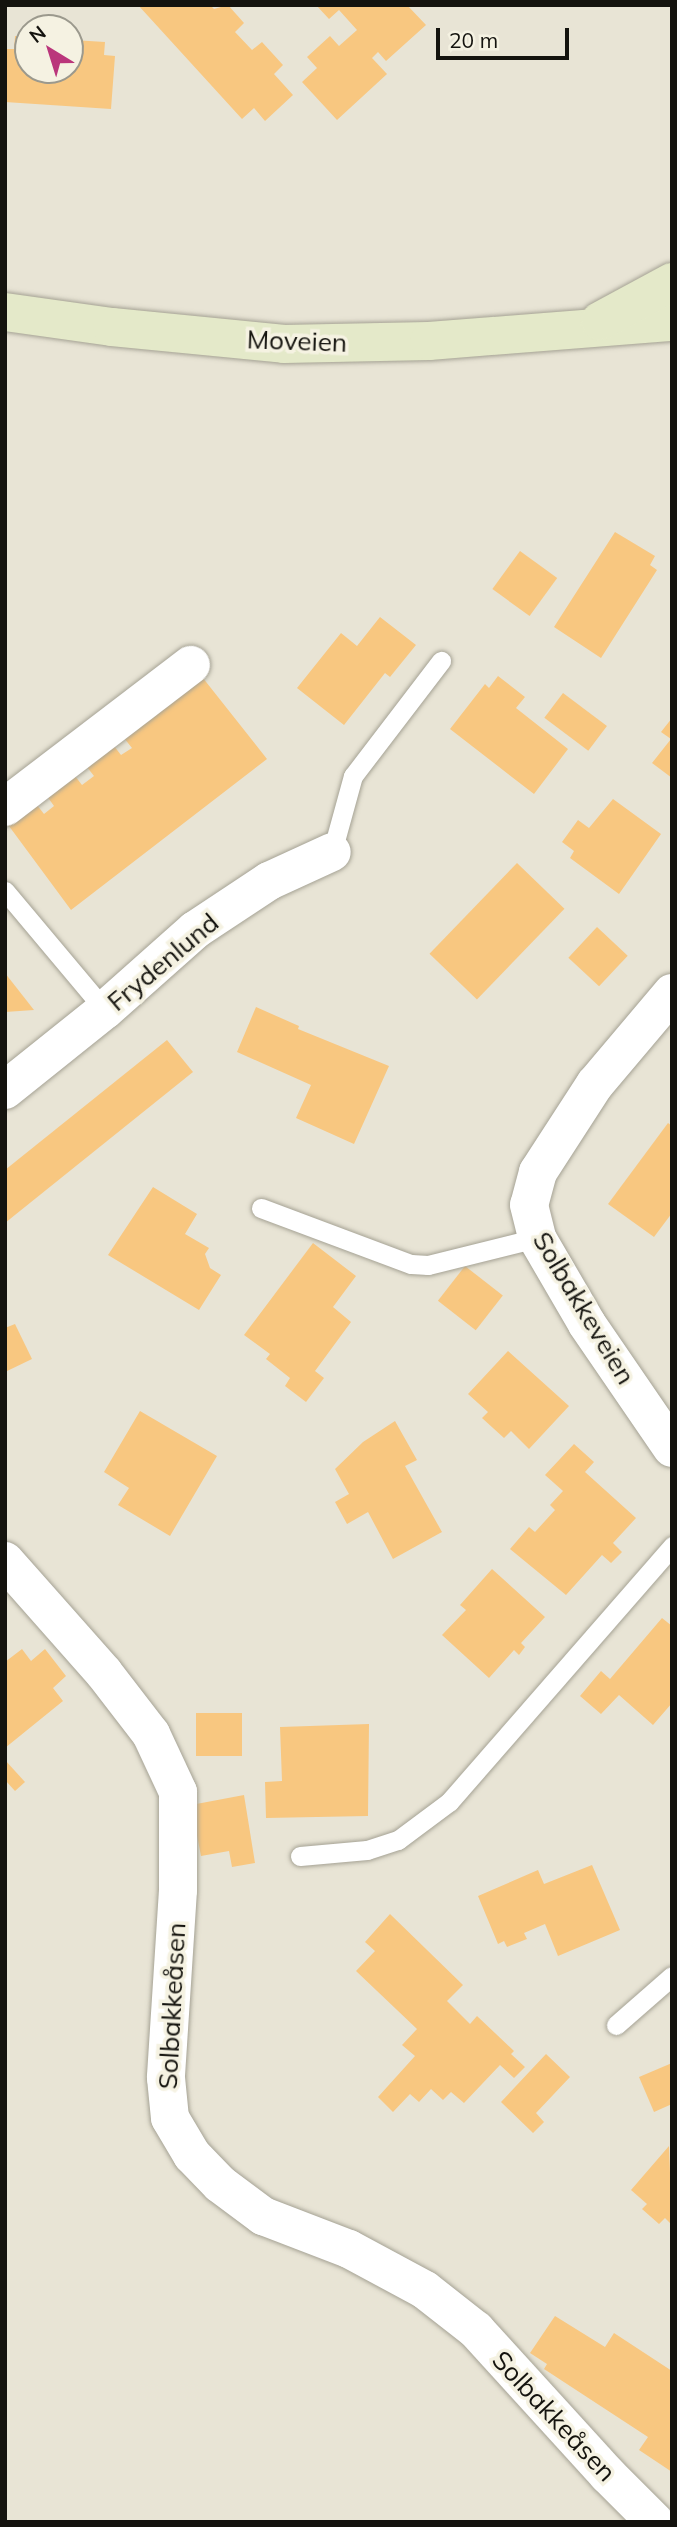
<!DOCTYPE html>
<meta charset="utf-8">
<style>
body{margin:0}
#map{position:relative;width:677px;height:2527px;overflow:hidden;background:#e8e4d5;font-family:Mulish,sans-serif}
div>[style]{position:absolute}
.building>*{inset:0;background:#f8c780;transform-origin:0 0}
.roads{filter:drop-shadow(0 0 2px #a5a294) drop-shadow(0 0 2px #a5a294)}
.lane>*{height:19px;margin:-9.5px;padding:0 9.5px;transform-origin:9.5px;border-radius:9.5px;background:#fff}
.street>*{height:38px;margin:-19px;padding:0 19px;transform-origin:19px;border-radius:19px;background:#fff}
.secondary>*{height:38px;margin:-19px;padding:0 19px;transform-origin:19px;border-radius:19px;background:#e4e9c9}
span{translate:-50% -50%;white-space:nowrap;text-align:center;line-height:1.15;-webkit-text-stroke:7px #f5f2e2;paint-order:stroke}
.street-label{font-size:26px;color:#14130e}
.frame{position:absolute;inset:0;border:7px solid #14130e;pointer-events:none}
.north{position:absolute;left:14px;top:14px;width:70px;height:70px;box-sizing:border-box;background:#f5f2e2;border:2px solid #9b998d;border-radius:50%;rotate:322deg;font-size:19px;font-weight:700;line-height:28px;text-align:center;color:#14130e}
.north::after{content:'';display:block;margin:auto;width:24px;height:32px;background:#ba367b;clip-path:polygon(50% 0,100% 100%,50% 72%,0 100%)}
.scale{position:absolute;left:436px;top:28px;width:133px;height:32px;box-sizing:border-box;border:4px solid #14130e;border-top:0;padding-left:9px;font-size:21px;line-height:24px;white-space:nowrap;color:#14130e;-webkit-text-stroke:5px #f5f2e2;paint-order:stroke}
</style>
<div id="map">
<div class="building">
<div style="clip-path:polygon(138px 5px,210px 5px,214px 9px,228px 5px,244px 23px,235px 32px,252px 50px,262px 42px,283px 65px,274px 74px,293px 95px,265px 121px,254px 108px,242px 119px)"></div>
<div style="clip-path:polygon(316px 5px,407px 5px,426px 25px,386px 61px,378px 52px,372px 58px,387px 74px,337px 120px,302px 82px,317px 68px,307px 57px,330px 36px,339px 46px,357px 30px,339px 10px,329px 19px)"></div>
<div style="clip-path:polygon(15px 36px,28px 37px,28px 70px,70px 70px,73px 40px,105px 42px,104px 55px,115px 56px,111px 109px,5px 102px,5px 49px,14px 49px)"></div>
<div style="clip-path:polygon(615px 532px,655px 556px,650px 565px,657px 570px,601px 658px,554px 627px)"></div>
<div style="left:520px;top:551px;width:46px;height:47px;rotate:36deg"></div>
<div style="clip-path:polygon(380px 617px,416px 645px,390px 677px,385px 673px,344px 725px,297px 688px,341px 633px,357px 646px)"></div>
<div style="clip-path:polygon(199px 673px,267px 759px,71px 910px,6px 822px,33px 800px,44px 814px,54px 806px,44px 792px,71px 771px,82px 785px,94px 776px,83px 762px,110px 741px,121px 755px,132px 748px,120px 733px)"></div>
<div style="clip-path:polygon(498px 676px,525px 697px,516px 708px,568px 749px,534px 794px,450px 729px,485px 684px,489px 688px)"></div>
<div style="left:563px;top:693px;width:55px;height:31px;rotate:37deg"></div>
<div style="clip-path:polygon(672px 718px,672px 778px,652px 763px,671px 739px,661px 732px)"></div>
<div style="clip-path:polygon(613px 799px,661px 834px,619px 894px,570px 858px,574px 851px,562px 842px,578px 820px,589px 828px)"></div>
<div style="left:517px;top:863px;width:66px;height:126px;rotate:44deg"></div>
<div style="left:597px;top:927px;width:42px;height:42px;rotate:43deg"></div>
<div style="clip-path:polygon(5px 973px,34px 1010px,5px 1012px)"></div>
<div style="clip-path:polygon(256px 1007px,299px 1026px,298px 1029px,389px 1066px,354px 1144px,296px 1118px,311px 1085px,237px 1052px)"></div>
<div style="clip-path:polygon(167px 1040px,193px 1072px,5px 1223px,5px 1170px)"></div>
<div style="clip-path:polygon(668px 1123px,672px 1126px,672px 1213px,654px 1237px,608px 1204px)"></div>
<div style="clip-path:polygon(153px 1187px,197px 1214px,185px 1234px,209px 1248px,205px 1254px,210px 1268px,221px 1275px,199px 1310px,108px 1255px)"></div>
<div style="clip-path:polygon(313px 1243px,356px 1276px,333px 1307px,351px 1322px,315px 1371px,324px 1378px,306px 1402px,285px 1386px,290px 1378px,266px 1359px,270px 1354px,244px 1335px)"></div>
<div style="left:465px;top:1266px;width:48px;height:44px;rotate:38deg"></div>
<div style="clip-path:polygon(15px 1324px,32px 1359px,5px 1372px,5px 1328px)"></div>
<div style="clip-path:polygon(508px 1351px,569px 1406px,529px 1449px,511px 1431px,504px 1438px,482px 1418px,488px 1412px,468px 1394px)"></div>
<div style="clip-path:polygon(140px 1411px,217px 1456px,170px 1536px,118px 1505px,129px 1488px,104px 1472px)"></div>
<div style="clip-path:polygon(395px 1421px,417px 1460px,405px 1466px,442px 1532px,393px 1559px,368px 1512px,347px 1524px,335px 1502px,349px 1494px,335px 1469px,363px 1442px)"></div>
<div style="clip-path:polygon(574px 1444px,594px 1462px,585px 1472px,636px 1518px,613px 1543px,622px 1552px,611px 1563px,602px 1555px,566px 1595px,510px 1549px,529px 1527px,535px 1532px,555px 1510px,550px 1505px,563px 1491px,545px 1475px)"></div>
<div style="clip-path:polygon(492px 1569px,545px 1617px,521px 1643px,525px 1647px,519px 1655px,514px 1650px,489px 1678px,442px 1635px,466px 1610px,460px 1605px)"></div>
<div style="clip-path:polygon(662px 1618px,672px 1626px,672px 1703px,653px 1725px,619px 1695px,601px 1714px,580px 1696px,601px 1671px,610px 1679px)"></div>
<div style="clip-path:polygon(22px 1649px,31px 1661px,45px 1649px,66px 1676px,53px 1688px,63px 1701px,5px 1748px,5px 1662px)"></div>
<div style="left:196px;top:1713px;width:46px;height:43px"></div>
<div style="clip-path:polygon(369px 1724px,368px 1816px,266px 1818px,265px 1782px,282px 1781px,280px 1727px)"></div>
<div style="clip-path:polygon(5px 1760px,25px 1782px,15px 1791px,5px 1780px)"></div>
<div style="clip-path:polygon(244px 1795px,255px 1863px,232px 1867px,229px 1851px,201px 1856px,191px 1805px)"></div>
<div style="clip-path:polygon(592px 1865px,620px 1930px,558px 1956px,545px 1924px,524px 1933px,527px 1939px,507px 1947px,504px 1941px,498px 1944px,478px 1896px,538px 1870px,544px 1884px)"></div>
<div style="clip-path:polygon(390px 1914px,463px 1985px,447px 2001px,470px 2024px,477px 2016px,514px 2051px,511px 2054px,525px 2067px,514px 2078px,500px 2065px,464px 2103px,451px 2092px,443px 2100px,431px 2089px,419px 2102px,410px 2094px,393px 2112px,378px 2097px,415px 2056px,402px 2045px,417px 2029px,356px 1971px,375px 1951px,365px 1942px)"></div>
<div style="clip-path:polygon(546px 2054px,570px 2077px,536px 2113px,544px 2122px,533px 2133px,501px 2102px)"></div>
<div style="clip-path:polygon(672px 2063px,672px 2104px,654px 2112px,639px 2077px)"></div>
<div style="clip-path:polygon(669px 2146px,672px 2225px,665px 2218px,659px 2224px,642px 2209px,647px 2204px,631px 2190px)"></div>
<div style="clip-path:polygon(555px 2316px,605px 2347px,614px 2333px,672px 2371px,672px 2472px,639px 2450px,648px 2437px,544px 2369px,547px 2364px,530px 2353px)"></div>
</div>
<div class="roads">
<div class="lane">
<div style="left:332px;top:852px;width:79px;rotate:-74.6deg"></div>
<div style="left:353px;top:776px;width:145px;rotate:-52.6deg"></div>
<div style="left:5px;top:891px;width:155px;rotate:50deg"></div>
<div style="left:261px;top:1208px;width:160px;rotate:20.5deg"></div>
<div style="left:411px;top:1264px;width:17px;rotate:3deg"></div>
<div style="left:428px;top:1265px;width:112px;rotate:-13.9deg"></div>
<div style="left:300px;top:1856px;width:67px;rotate:-5.1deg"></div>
<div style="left:367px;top:1850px;width:33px;rotate:-18deg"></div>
<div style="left:398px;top:1840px;width:64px;rotate:-36.7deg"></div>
<div style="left:449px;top:1802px;width:340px;rotate:-48.9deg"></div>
<div style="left:616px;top:2025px;width:74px;rotate:-41.2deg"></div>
</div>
<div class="street">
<div style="left:5px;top:807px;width:234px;rotate:-37.4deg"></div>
<div style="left:672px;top:993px;width:119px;rotate:130.2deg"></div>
<div style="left:595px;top:1084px;width:105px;rotate:122.9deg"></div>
<div style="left:538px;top:1172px;width:34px;rotate:105deg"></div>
<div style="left:529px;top:1205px;width:34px;rotate:76deg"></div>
<div style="left:537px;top:1238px;width:99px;rotate:59.8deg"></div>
<div style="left:587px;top:1324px;width:150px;rotate:55.6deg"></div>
<div style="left:5px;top:1090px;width:128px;rotate:-38.7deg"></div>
<div style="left:105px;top:1010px;width:120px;rotate:-41.6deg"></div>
<div style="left:195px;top:930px;width:89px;rotate:-33.5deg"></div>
<div style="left:269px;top:881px;width:69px;rotate:-24.7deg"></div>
<div style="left:5px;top:1561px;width:149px;rotate:48.5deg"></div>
<div style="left:104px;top:1673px;width:77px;rotate:52.4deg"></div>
<div style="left:151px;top:1734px;width:64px;rotate:65deg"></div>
<div style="left:178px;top:1792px;width:98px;rotate:90deg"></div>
<div style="left:178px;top:1890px;width:188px;rotate:93.7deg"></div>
<div style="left:166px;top:2078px;width:40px;rotate:84.3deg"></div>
<div style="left:170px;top:2118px;width:43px;rotate:59.3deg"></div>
<div style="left:192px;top:2155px;width:40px;rotate:46deg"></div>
<div style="left:220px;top:2184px;width:54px;rotate:36.7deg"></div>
<div style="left:263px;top:2216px;width:92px;rotate:21deg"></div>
<div style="left:349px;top:2249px;width:86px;rotate:28.3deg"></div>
<div style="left:425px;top:2290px;width:65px;rotate:38.1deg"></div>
<div style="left:476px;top:2330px;width:196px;rotate:47.7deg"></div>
<div style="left:608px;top:2475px;width:66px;rotate:45deg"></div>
</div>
<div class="secondary">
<div style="left:5px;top:312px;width:108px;rotate:8deg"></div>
<div style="left:112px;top:327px;width:173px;rotate:5.6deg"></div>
<div style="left:284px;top:344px;width:145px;rotate:-1.2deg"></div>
<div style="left:429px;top:341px;width:244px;rotate:-4.5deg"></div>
<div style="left:600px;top:321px;width:82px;rotate:-28.4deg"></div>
</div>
</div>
<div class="street-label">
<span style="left:297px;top:341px;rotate:2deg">Moveien</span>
<span style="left:163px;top:962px;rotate:-40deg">Frydenlund</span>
<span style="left:584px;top:1308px;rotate:59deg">Solbakkeveien</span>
<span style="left:172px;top:2006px;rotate:-87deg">Solbakkeåsen</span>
<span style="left:554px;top:2416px;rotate:47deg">Solbakkeåsen</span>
</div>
<div class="frame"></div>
<div class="north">N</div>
<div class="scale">20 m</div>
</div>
